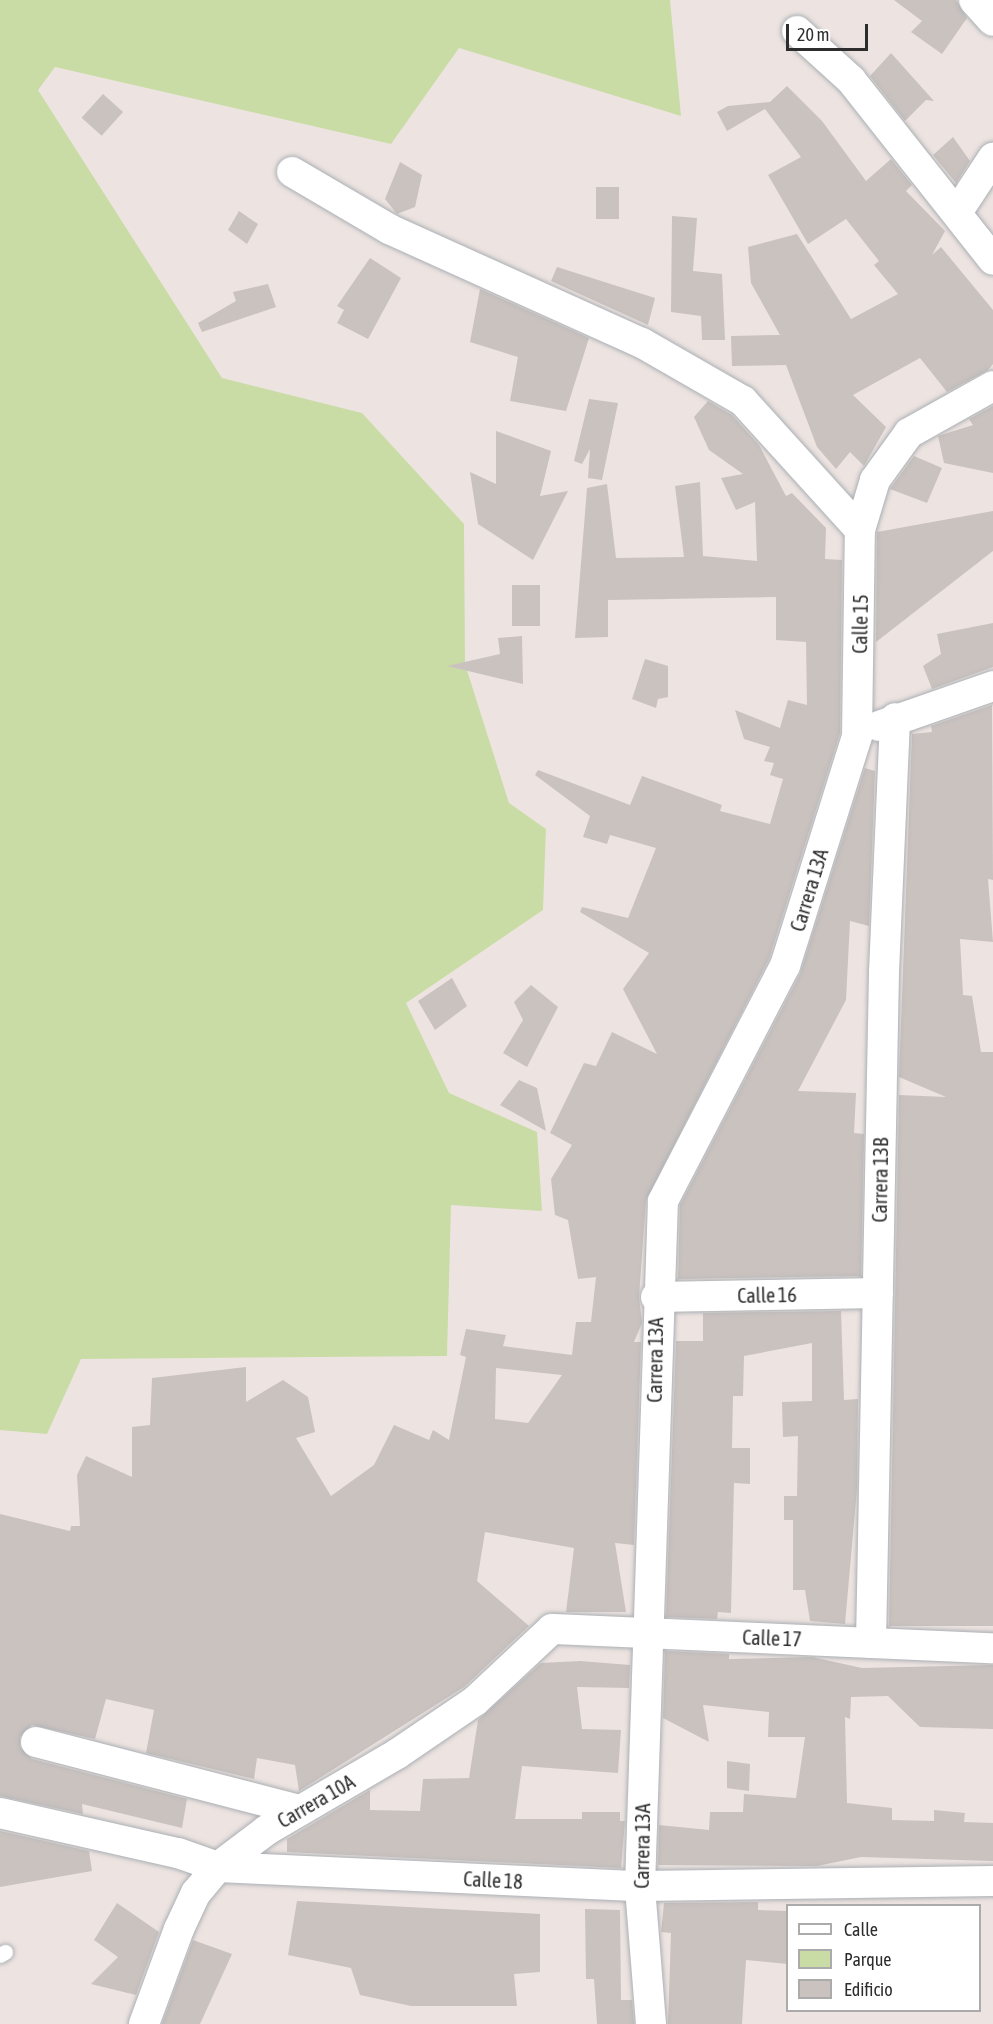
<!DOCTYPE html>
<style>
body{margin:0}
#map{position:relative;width:993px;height:2024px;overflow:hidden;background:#ede4e1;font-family:"Asap Condensed",sans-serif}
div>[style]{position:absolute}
.green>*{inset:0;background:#cadca5}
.building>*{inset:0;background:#c9c2bf;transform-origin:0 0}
.roads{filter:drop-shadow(0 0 2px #abafb4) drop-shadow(0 0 2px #abafb4)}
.service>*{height:15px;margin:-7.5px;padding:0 7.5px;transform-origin:7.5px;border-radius:7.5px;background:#fff}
.minor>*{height:30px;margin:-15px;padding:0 15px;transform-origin:15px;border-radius:15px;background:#fff}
span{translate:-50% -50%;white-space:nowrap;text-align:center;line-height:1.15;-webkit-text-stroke:5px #fff;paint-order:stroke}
.street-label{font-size:20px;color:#2d2d2d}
.legend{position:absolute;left:786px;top:1904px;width:195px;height:108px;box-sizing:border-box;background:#fff;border:2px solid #ababab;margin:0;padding:8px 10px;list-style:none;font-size:18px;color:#2d2d2d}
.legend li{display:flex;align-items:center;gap:12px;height:30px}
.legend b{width:30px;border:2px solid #ababab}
.scale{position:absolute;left:786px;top:24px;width:82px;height:27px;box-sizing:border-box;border:3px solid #2d2d2d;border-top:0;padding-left:8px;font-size:18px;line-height:21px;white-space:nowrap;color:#2d2d2d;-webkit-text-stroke:4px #fff;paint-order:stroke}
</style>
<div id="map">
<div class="green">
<div style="clip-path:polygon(0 0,670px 0,681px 116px,459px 48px,391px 144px,55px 67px,38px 90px,222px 378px,362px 413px,464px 524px,465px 664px,509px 803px,546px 829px,543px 910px,406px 1003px,449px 1093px,537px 1132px,542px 1211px,451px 1205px,447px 1356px,81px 1359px,47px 1434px,0 1430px)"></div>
</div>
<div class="building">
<div style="clip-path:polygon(894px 0,956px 0,967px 18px,942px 54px,911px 32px,922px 21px)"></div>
<div style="clip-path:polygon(891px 53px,934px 101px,926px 100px,905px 121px,870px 76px)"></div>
<div style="clip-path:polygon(787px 86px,822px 121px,866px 181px,891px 159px,912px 185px,906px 191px,945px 231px,932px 255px,941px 247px,993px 310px,993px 364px,988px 370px,947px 392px,920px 358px,853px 395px,886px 427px,864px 466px,850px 452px,836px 469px,817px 447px,786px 365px,732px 366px,731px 336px,780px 335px,751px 283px,748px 247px,797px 234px,851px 319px,898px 294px,874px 265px,879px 261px,846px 219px,808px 244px,768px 175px,801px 157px,765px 109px,727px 131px,717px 112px,728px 106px,770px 102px)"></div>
<div style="left:103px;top:94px;width:27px;height:32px;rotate:42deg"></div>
<div style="clip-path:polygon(953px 137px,970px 161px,956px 183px,933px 155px)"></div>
<div style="clip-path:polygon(400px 162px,422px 175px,415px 207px,397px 214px,385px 199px)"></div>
<div style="left:596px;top:187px;width:23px;height:32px"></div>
<div style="clip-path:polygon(239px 211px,258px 224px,247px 244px,228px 230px)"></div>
<div style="clip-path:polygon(672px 216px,697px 218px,693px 271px,722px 274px,725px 340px,702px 340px,701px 316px,671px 312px)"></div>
<div style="clip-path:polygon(370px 258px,401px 278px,368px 339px,337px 323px,344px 310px,337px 306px)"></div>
<div style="clip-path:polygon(557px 267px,655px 298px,648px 325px,551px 281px)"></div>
<div style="clip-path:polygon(268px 284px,276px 307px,202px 332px,198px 323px,236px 301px,233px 292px)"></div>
<div style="clip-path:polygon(480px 289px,589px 338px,566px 411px,510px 401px,518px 357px,470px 342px)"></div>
<div style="clip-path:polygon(589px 399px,618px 403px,602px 480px,588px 478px,590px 449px,582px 464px,574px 461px)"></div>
<div style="clip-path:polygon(evenodd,708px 401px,732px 415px,759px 445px,786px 496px,792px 493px,826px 528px,825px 559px,842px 560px,840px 733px,769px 959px,646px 1200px,639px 1297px,642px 1323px,634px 1342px,641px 1342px,634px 1545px,615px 1543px,626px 1612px,566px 1612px,574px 1548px,485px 1532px,477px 1581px,529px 1626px,464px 1687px,299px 1791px,295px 1765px,257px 1758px,254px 1779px,146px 1753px,154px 1710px,106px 1699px,95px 1739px,32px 1725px,20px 1737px,20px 1747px,32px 1759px,187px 1799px,182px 1828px,82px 1804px,83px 1814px,0 1796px,0 1514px,70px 1531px,71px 1526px,80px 1526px,77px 1475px,86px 1456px,132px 1477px,132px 1427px,150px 1425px,152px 1378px,246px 1367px,246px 1402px,283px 1380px,308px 1397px,315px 1432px,296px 1438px,331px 1496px,374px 1465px,394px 1425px,429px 1440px,433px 1430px,449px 1440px,466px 1357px,460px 1355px,466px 1329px,506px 1335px,503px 1346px,572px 1355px,576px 1322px,591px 1322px,596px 1277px,578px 1279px,568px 1220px,555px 1215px,551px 1179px,572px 1145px,550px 1133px,584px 1063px,596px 1066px,612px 1032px,657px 1054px,623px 989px,649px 953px,580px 912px,582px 907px,628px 918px,656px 848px,610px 835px,607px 844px,583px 837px,590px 816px,535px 775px,538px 770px,630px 805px,642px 776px,722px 805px,720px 811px,770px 824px,783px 779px,770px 775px,774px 763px,764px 761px,770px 747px,744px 739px,735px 710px,780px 728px,788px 700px,807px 705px,806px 642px,776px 640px,776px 597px,608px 600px,608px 637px,575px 638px,587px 488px,607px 484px,616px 558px,684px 557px,675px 486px,700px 482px,703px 556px,757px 561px,755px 502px,736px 510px,721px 478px,743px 474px,709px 450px,694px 417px,708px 401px,496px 1368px,562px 1375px,528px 1423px,495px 1419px,496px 1368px)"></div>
<div style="clip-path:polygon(993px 406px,993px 473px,944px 463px,938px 436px,973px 425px,969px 419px)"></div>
<div style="clip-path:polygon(496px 431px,551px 451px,540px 496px,568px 491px,533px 560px,478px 524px,470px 472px,496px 484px)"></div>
<div style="clip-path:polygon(914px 456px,942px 468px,927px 503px,890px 489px)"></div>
<div style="clip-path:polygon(993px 511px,993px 551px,876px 642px,877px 532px)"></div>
<div style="left:512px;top:585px;width:28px;height:41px"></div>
<div style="clip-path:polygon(993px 623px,993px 667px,932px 689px,923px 666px,941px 654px,937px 634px)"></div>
<div style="clip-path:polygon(522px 636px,523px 684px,447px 666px,500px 654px,498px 638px)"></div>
<div style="clip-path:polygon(645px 659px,668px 666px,668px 697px,658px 699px,656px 708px,632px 699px)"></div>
<div style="clip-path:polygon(992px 705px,993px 880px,988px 879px,993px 942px,960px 939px,963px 995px,972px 996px,981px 1052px,993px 1052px,993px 1626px,889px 1626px,899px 1095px,946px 1097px,899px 1077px,912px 734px,932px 732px,931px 726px)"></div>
<div style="clip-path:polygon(865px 768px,875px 771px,869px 926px,850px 921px,846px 1000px,798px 1091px,856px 1093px,854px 1133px,864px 1134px,861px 1276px,678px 1279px,680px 1205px,800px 974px)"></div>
<div style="clip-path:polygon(452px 978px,467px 1006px,435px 1030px,418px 1001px)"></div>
<div style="clip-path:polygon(531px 985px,558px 1007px,527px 1067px,503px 1053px,523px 1020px,514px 1002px)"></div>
<div style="clip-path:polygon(519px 1080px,537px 1088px,546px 1131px,500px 1105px)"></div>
<div style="clip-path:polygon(841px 1311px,844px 1400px,858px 1399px,857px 1489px,845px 1624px,810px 1621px,805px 1590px,793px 1590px,793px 1520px,784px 1520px,784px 1496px,797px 1496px,798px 1436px,783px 1437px,782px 1402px,812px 1401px,812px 1343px,744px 1356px,743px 1396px,733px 1396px,732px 1448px,750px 1448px,750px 1484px,734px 1483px,731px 1613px,718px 1612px,717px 1619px,666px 1617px,676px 1341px,703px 1341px,703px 1313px)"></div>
<div style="clip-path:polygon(665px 1651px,729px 1654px,729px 1659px,812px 1657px,862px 1668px,993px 1665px,993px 1729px,920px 1727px,888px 1696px,851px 1697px,850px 1719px,845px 1717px,847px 1803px,892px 1808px,892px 1820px,934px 1821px,934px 1810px,965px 1813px,964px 1822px,993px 1823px,993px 1861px,861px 1857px,817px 1866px,658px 1865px,659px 1825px,709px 1830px,710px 1812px,743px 1812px,744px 1794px,796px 1798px,805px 1737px,768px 1737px,769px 1712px,703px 1705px,709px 1742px,663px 1718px)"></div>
<div style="clip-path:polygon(580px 1661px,630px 1665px,629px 1688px,577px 1687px,582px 1729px,621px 1730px,618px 1773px,522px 1766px,515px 1819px,582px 1819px,582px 1812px,620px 1812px,620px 1821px,625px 1821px,621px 1868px,287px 1852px,287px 1839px,370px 1790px,370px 1810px,420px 1811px,423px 1779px,469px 1778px,478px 1720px,541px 1663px)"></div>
<div style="clip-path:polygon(727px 1761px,750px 1764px,749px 1791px,727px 1788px)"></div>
<div style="clip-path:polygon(0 1831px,89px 1851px,92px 1871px,0 1887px)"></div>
<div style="clip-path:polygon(297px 1901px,540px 1914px,540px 1972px,514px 1974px,517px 2006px,411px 2006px,360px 1995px,351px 1968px,288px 1955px)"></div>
<div style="clip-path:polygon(758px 1902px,758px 1910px,788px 1911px,788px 1964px,746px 1960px,742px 2024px,668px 2024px,671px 1933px,661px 1932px,664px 1903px)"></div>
<div style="clip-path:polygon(117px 1903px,159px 1932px,136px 1995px,91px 1984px,118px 1957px,94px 1940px)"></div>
<div style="clip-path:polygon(585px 1909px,620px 1910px,621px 2000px,632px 2000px,634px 2024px,597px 2024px,594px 1979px,586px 1979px)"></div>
<div style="clip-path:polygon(193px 1940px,232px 1954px,200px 2024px,162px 2024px)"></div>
</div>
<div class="roads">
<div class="service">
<div style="left:0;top:1955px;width:6px;rotate:-31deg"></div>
</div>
<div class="minor">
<div style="left:974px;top:0;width:28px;rotate:48deg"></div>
<div style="left:797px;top:31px;width:73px;rotate:42.2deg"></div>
<div style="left:851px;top:80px;width:229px;rotate:51.7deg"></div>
<div style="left:292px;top:172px;width:113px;rotate:30.4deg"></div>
<div style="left:389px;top:229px;width:277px;rotate:24.3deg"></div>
<div style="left:642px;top:343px;width:116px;rotate:29.9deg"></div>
<div style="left:743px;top:401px;width:174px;rotate:47.8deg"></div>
<div style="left:958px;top:211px;width:64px;rotate:-56.6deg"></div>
<div style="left:879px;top:726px;width:121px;rotate:-19.3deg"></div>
<div style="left:656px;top:1297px;width:222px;rotate:-1deg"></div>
<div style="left:871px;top:1643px;width:671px;rotate:-88.89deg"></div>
<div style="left:884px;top:972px;width:254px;rotate:-87.5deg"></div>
<div style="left:36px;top:1742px;width:272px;rotate:14.5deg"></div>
<div style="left:0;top:1813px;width:182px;rotate:12.7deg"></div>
<div style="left:178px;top:1853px;width:42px;rotate:19.3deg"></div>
<div style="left:218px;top:1867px;width:422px;rotate:2.6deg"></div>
<div style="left:640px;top:1886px;width:353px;rotate:-0.8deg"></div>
<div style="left:144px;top:2024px;width:101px;rotate:-69.8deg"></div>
<div style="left:179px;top:1929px;width:40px;rotate:-65deg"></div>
<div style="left:196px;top:1893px;width:34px;rotate:-50deg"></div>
<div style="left:218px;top:1867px;width:61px;rotate:-37.1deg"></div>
<div style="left:267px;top:1830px;width:151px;rotate:-30.3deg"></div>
<div style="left:397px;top:1754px;width:94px;rotate:-34.2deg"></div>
<div style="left:475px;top:1701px;width:105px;rotate:-43.1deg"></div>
<div style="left:552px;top:1629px;width:441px;rotate:2.5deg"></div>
<div style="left:651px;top:2024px;width:138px;rotate:-94.6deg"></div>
<div style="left:640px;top:1886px;width:685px;rotate:-88.08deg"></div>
<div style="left:663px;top:1201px;width:265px;rotate:-62.6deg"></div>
<div style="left:785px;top:966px;width:241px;rotate:-72.6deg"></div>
<div style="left:857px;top:736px;width:206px;rotate:-89.2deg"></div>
<div style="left:860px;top:530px;width:52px;rotate:-73.3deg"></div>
<div style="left:875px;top:480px;width:58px;rotate:-54.1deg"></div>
<div style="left:909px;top:433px;width:96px;rotate:-29.2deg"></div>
</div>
</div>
<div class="street-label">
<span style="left:860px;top:624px;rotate:-89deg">Calle 15</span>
<span style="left:809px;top:890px;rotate:-73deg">Carrera 13A</span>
<span style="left:880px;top:1180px;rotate:-89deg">Carrera 13B</span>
<span style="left:767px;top:1295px;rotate:-1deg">Calle 16</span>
<span style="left:655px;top:1360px;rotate:-89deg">Carrera 13A</span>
<span style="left:772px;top:1638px;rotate:2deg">Calle 17</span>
<span style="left:316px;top:1801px;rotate:-30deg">Carrera 10A</span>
<span style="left:642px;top:1846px;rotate:-89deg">Carrera 13A</span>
<span style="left:493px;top:1880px;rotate:3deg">Calle 18</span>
</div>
<ul class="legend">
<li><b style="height:8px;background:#fff"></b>Calle</li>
<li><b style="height:16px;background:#cadca5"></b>Parque</li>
<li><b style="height:16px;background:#c9c2bf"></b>Edificio</li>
</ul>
<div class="scale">20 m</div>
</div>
